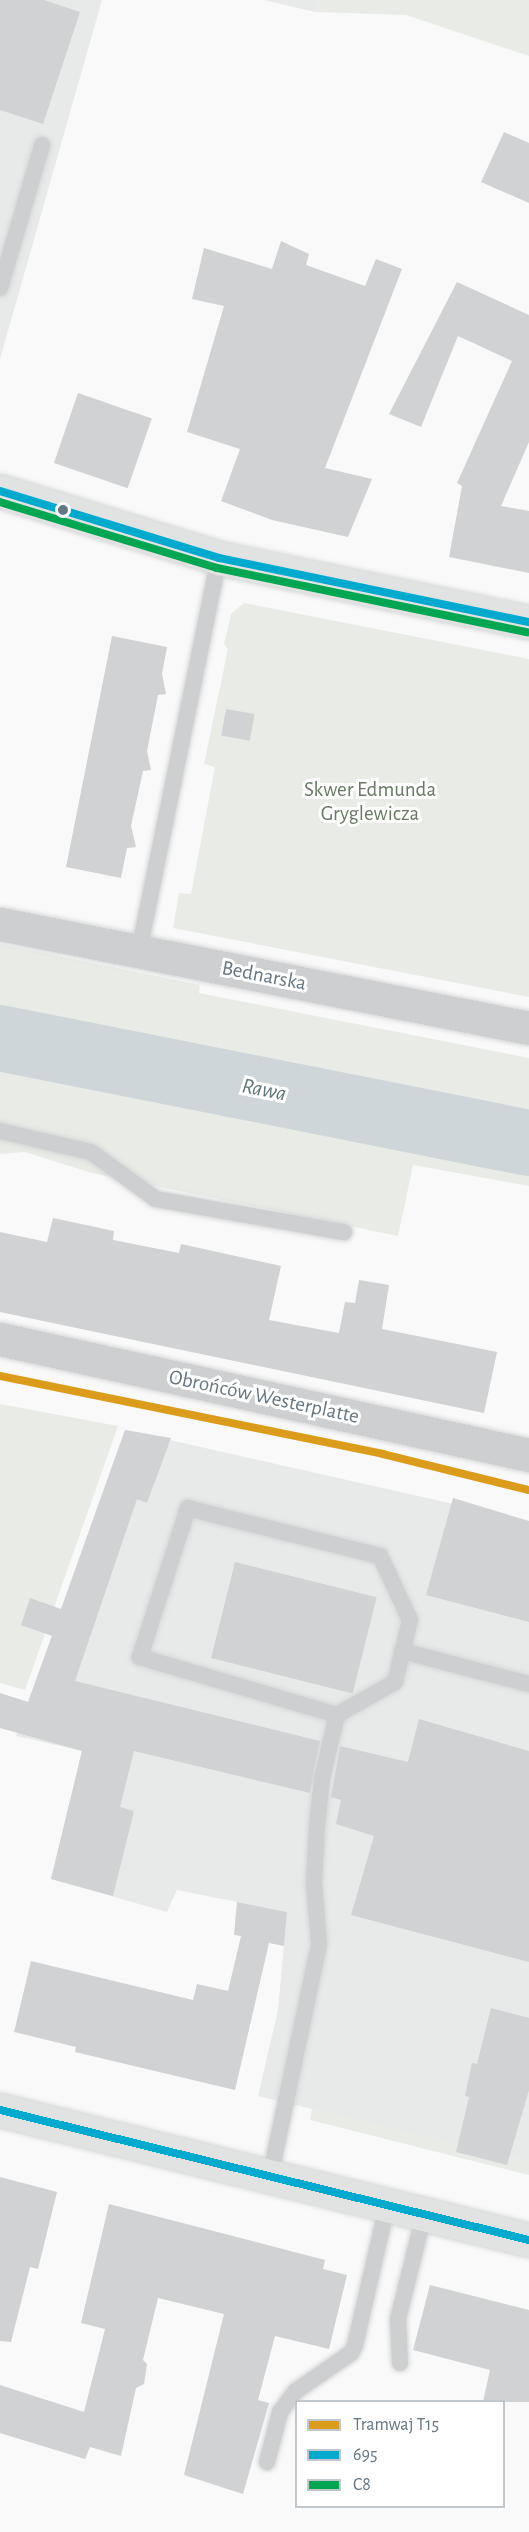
<!DOCTYPE html>
<meta charset="utf-8">
<style>
body{margin:0}
#map{position:relative;width:529px;height:2532px;overflow:hidden;background:#f9f9f9;font-family:"Alegreya Sans",sans-serif}
div>[style]{position:absolute}
.built>*{inset:0;background:#e8e9e9}
.green>*{inset:0;background:#e8ebe6}
.river>*{height:66px;margin:-33px;padding:0 33px;transform-origin:33px;border-radius:33px;background:#ced6d9}
.building>*{inset:0;background:#d0d2d3;transform-origin:0 0}
.roads{filter:drop-shadow(0 0 2px #d5d6d7) drop-shadow(0 0 2px #d5d6d7)}
.lane>*{height:16px;margin:-8px;padding:0 8px;transform-origin:8px;border-radius:8px;background:#cecfd0}
.street>*{height:33px;margin:-16.5px;padding:0 16.5px;transform-origin:16.5px;border-radius:16.5px;background:#cecfd0}
.secondary>*{height:33px;margin:-16.5px;padding:0 16.5px;transform-origin:16.5px;border-radius:16.5px;background:#e1e2e2}
.bus-1>*{height:8px;margin:-4px;padding:0 4px;transform-origin:4px;border-radius:4px;background:#00a9ce}
.bus-2>*{height:8px;margin:-4px;padding:0 4px;transform-origin:4px;border-radius:4px;background:#00a651}
.tram-1>*{height:8px;margin:-4px;padding:0 4px;transform-origin:4px;border-radius:4px;background:#da9c1a}
.dots>*{width:16px;height:16px;translate:-50% -50%;box-sizing:border-box;border:3px solid #fff;border-radius:50%}
span{translate:-50% -50%;white-space:nowrap;text-align:center;line-height:1.15;-webkit-text-stroke:6px #fff;paint-order:stroke}
.park-label{font-size:21px;color:#687a64}
.street-label{font-size:21px;color:#657683}
.water-label{font-size:22px;color:#60757c;font-style:italic}
.legend{position:absolute;left:295px;top:2400px;width:210px;height:108px;box-sizing:border-box;background:#fff;border:2px solid #c1c8cd;margin:0;padding:8px 10px;list-style:none;font-size:18px;color:#657683}
.legend li{display:flex;align-items:center;gap:12px;height:30px}
.legend b{width:30px;border:2px solid #c1c8cd}
</style>
<div id="map">
<div class="built">
<div style="clip-path:polygon(0 0,102px 0,0 359px)"></div>
<div style="clip-path:polygon(264px 0,320px 0,315px 12px)"></div>
<div style="clip-path:polygon(125px 1430px,529px 1521px,529px 2161px,509px 2156px,507px 2164px,456px 2152px,457px 2144px,258px 2096px,278px 2010px,287px 1912px,177px 1890px,167px 1912px,51px 1879px,82px 1751px,16px 1736px)"></div>
</div>
<div class="green">
<div style="clip-path:polygon(320px 0,529px 0,529px 56px,406px 15px,315px 12px)"></div>
<div style="clip-path:polygon(244px 603px,529px 659px,529px 997px,173px 928px,179px 893px,191px 894px,215px 767px,204px 764px,228px 649px,224px 644px,231px 614px)"></div>
<div style="clip-path:polygon(0 944px,200px 985px,199px 993px,529px 1058px,529px 1117px,0 1011px)"></div>
<div style="clip-path:polygon(0 1057px,529px 1163px,529px 1186px,413px 1165px,398px 1236px,92px 1173px,25px 1152px,0 1154px)"></div>
<div style="clip-path:polygon(0 1404px,118px 1426px,25px 1690px,0 1683px)"></div>
<div style="clip-path:polygon(312px 2108px,458px 2144px,456px 2152px,507px 2164px,509px 2156px,529px 2161px,529px 2175px,310px 2120px)"></div>
</div>
<div class="river">
<div style="left:0;top:1038px;width:539px;rotate:11.23deg"></div>
</div>
<div class="building">
<div style="clip-path:polygon(0 0,44px 0,80px 12px,43px 124px,0 110px)"></div>
<div style="clip-path:polygon(504px 132px,529px 143px,529px 203px,481px 182px)"></div>
<div style="clip-path:polygon(281px 241px,309px 254px,306px 265px,365px 286px,376px 259px,402px 269px,325px 468px,372px 479px,348px 537px,272px 520px,221px 501px,240px 449px,187px 432px,224px 306px,192px 299px,204px 248px,272px 269px)"></div>
<div style="clip-path:polygon(457px 282px,529px 315px,529px 442px,501px 506px,529px 511px,529px 573px,449px 557px,462px 486px,457px 483px,512px 361px,458px 336px,421px 427px,389px 414px)"></div>
<div style="left:78px;top:393px;width:78px;height:74px;rotate:19deg"></div>
<div style="clip-path:polygon(112px 636px,167px 647px,162px 674px,166px 694px,158px 695px,147px 751px,151px 770px,143px 771px,131px 826px,136px 847px,127px 848px,121px 878px,66px 867px)"></div>
<div style="left:226px;top:709px;width:29px;height:27px;rotate:10deg"></div>
<div style="clip-path:polygon(53px 1218px,114px 1231px,113px 1240px,179px 1253px,181px 1244px,281px 1266px,269px 1320px,339px 1333px,345px 1302px,355px 1303px,359px 1280px,389px 1285px,382px 1329px,497px 1352px,484px 1413px,0 1312px,0 1232px,47px 1242px)"></div>
<div style="clip-path:polygon(125px 1430px,171px 1438px,147px 1503px,137px 1499px,75px 1681px,320px 1741px,310px 1793px,134px 1751px,120px 1807px,134px 1811px,113px 1896px,51px 1879px,82px 1751px,0 1728px,0 1693px,28px 1702px,52px 1636px,21px 1625px,30px 1598px,61px 1609px)"></div>
<div style="clip-path:polygon(453px 1498px,529px 1521px,529px 1622px,426px 1595px)"></div>
<div style="left:235px;top:1562px;width:146px;height:99px;rotate:14deg"></div>
<div style="clip-path:polygon(419px 1719px,529px 1751px,529px 1962px,351px 1915px,374px 1836px,336px 1824px,341px 1800px,331px 1797px,340px 1746px,408px 1762px)"></div>
<div style="clip-path:polygon(237px 1902px,287px 1912px,284px 1946px,269px 1943px,235px 2090px,75px 2052px,76px 2047px,14px 2032px,31px 1961px,193px 2000px,197px 1984px,228px 1991px,241px 1936px,234px 1935px)"></div>
<div style="clip-path:polygon(491px 2008px,529px 2018px,529px 2090px,507px 2165px,456px 2152px,469px 2097px,465px 2096px,472px 2063px,477px 2064px)"></div>
<div style="clip-path:polygon(0 2177px,57px 2192px,38px 2269px,30px 2267px,11px 2342px,0 2341px)"></div>
<div style="clip-path:polygon(109px 2204px,325px 2260px,323px 2269px,347px 2275px,329px 2349px,275px 2336px,258px 2400px,269px 2403px,243px 2494px,184px 2475px,224px 2314px,158px 2298px,143px 2360px,147px 2364px,144px 2384px,136px 2388px,121px 2456px,90px 2447px,85px 2459px,0 2433px,0 2385px,84px 2412px,105px 2329px,81px 2323px)"></div>
<div style="clip-path:polygon(430px 2285px,529px 2310px,529px 2402px,483px 2402px,490px 2370px,413px 2350px)"></div>
</div>
<div class="roads">
<div class="lane">
<div style="left:0;top:288px;width:149px;rotate:-73.6deg"></div>
<div style="left:139px;top:951px;width:401px;rotate:-78.5deg"></div>
<div style="left:0;top:1131px;width:93px;rotate:13deg"></div>
<div style="left:91px;top:1152px;width:80px;rotate:35.9deg"></div>
<div style="left:156px;top:1199px;width:191px;rotate:10deg"></div>
<div style="left:402px;top:1651px;width:131px;rotate:14.6deg"></div>
<div style="left:270px;top:2177px;width:238px;rotate:-78.1deg"></div>
<div style="left:319px;top:1944px;width:62px;rotate:-94.6deg"></div>
<div style="left:314px;top:1882px;width:55px;rotate:-86.9deg"></div>
<div style="left:317px;top:1827px;width:49px;rotate:-84.2deg"></div>
<div style="left:322px;top:1778px;width:65px;rotate:-76.6deg"></div>
<div style="left:337px;top:1715px;width:67px;rotate:-29.6deg"></div>
<div style="left:395px;top:1682px;width:64px;rotate:-76.4deg"></div>
<div style="left:410px;top:1620px;width:71px;rotate:-115.1deg"></div>
<div style="left:380px;top:1556px;width:198px;rotate:-166deg"></div>
<div style="left:188px;top:1508px;width:157px;rotate:107.9deg"></div>
<div style="left:140px;top:1657px;width:205px;rotate:16.4deg"></div>
<div style="left:400px;top:2363px;width:44px;rotate:-92.6deg"></div>
<div style="left:398px;top:2319px;width:107px;rotate:-76deg"></div>
<div style="left:267px;top:2462px;width:52px;rotate:-75.4deg"></div>
<div style="left:280px;top:2412px;width:26px;rotate:-53deg"></div>
<div style="left:296px;top:2391px;width:67px;rotate:-34.6deg"></div>
<div style="left:351px;top:2353px;width:9px;rotate:-63deg"></div>
<div style="left:355px;top:2345px;width:143px;rotate:-77deg"></div>
</div>
<div class="street">
<div style="left:0;top:924px;width:539px;rotate:11.12deg"></div>
<div style="left:0;top:1339px;width:542px;rotate:12.37deg"></div>
</div>
<div class="secondary">
<div style="left:0;top:491px;width:229px;rotate:17deg"></div>
<div style="left:219px;top:558px;width:317px;rotate:11.7deg"></div>
<div style="left:0;top:2110px;width:545px;rotate:13.81deg"></div>
</div>
</div>
<div class="bus-1">
<div style="left:0;top:491px;width:229px;rotate:17deg"></div>
<div style="left:219px;top:558px;width:317px;rotate:11.7deg"></div>
<div style="left:0;top:2110px;width:545px;rotate:13.81deg"></div>
</div>
<div class="bus-2">
<div style="left:0;top:502px;width:227px;rotate:16.9deg"></div>
<div style="left:217px;top:568px;width:317px;rotate:11.7deg"></div>
</div>
<div class="tram-1">
<div style="left:0;top:1376px;width:391px;rotate:11.5deg"></div>
<div style="left:383px;top:1454px;width:150px;rotate:13.9deg"></div>
</div>
<div class="dots">
<div style="left:63px;top:510px;background:#657683"></div>
</div>
<div class="park-label">
<span style="left:370px;top:802px">Skwer Edmunda<br>Gryglewicza</span>
</div>
<div class="street-label">
<span style="left:264px;top:976px;rotate:11deg">Bednarska</span>
<span style="left:264px;top:1397px;rotate:12deg">Obrońców Westerplatte</span>
</div>
<div class="water-label">
<span style="left:264px;top:1090px;rotate:11deg">Rawa</span>
</div>
<ul class="legend">
<li><b style="height:8px;background:#da9c1a"></b>Tramwaj T15</li>
<li><b style="height:8px;background:#00a9ce"></b>695</li>
<li><b style="height:8px;background:#00a651"></b>C8</li>
</ul>
</div>
